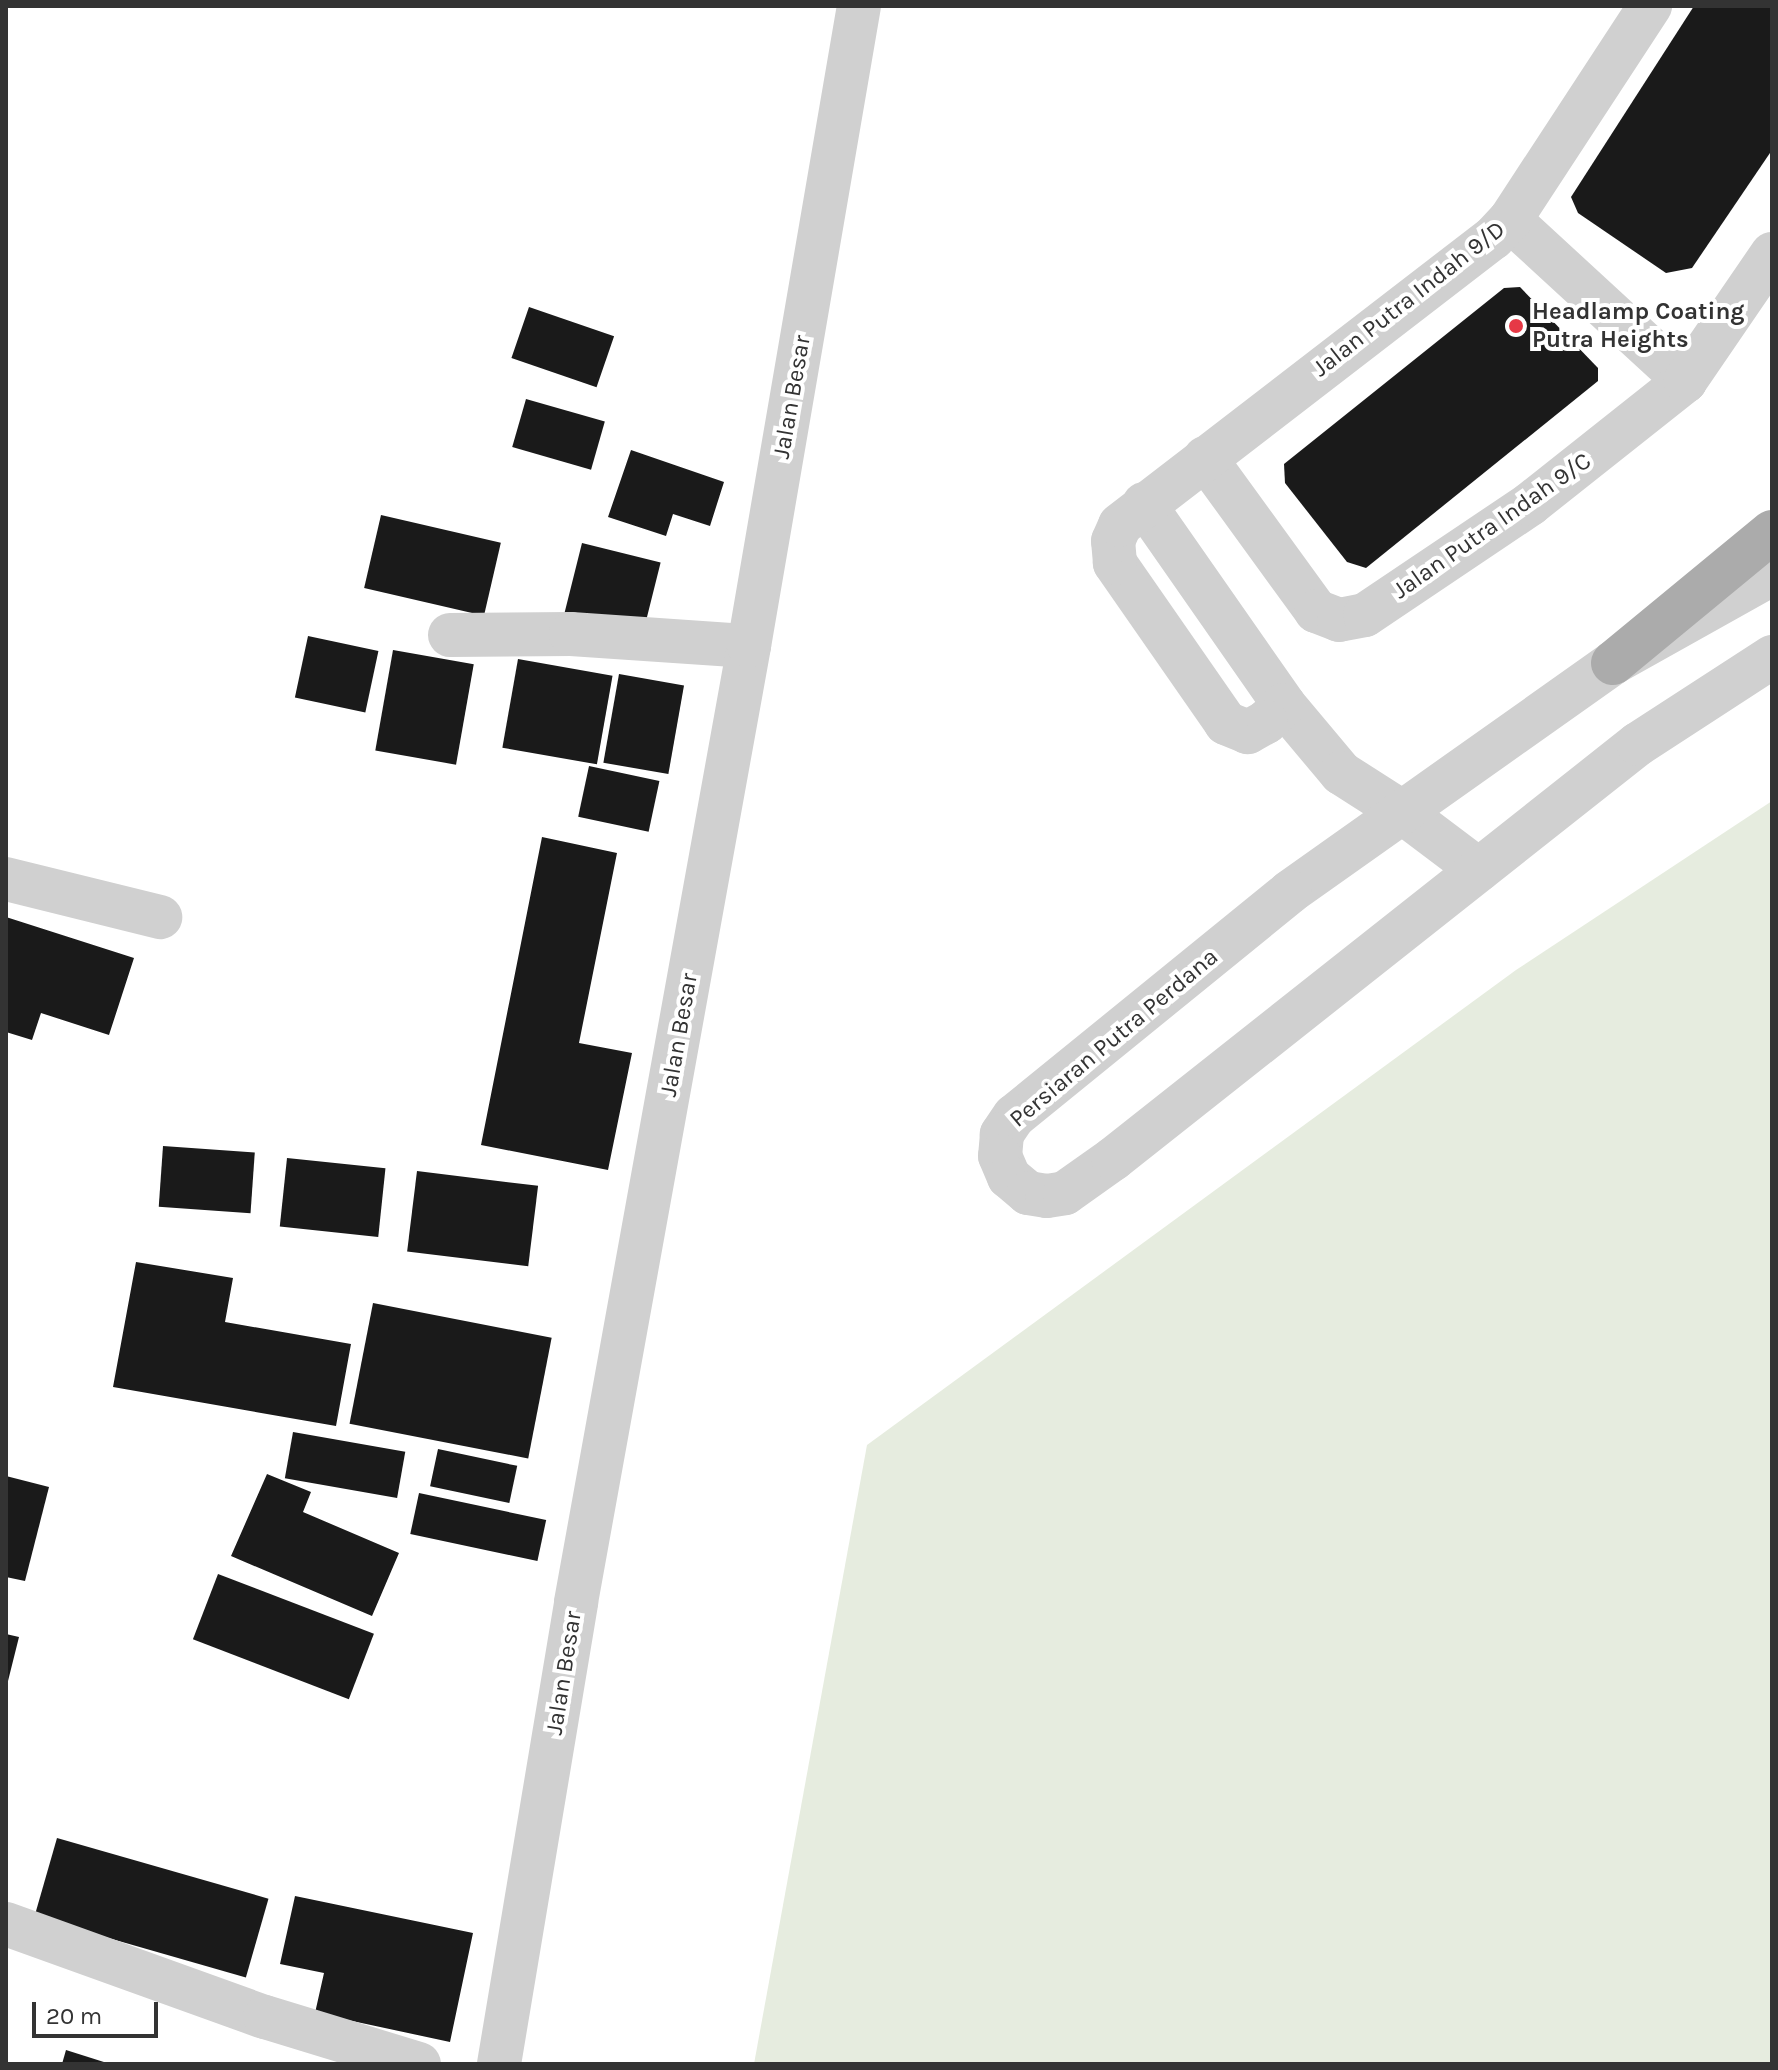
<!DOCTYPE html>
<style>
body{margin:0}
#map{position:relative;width:1778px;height:2070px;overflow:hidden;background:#fff;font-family:Karla,sans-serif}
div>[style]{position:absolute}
.green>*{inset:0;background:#e6ecdf}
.building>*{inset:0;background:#1a1a1a;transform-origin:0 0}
.minor>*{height:44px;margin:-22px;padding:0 22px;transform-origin:22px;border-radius:22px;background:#d0d0d0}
.major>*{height:44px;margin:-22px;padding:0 22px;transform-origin:22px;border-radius:22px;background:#ababab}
.dots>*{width:22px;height:22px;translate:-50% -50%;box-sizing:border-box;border:4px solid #fff;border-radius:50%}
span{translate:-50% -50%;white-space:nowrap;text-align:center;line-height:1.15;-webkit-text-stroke:8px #fff;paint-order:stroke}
.street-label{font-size:24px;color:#333}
.poi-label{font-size:24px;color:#333;font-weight:700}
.left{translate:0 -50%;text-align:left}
.frame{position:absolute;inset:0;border:8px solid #333;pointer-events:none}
.scale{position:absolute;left:32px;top:2002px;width:126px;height:36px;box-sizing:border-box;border:4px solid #333;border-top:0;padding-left:10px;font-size:24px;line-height:28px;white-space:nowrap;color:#333;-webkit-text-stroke:6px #fff;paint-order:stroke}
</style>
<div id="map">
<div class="green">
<div style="clip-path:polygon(1772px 801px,1772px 2064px,754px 2064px,867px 1445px,1516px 970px)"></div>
</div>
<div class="building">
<div style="clip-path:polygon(1694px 6px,1772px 6px,1772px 150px,1692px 268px,1666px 273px,1578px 213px,1571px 197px)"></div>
<div style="clip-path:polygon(1520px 287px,1598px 368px,1598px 381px,1366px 568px,1347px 562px,1285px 483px,1284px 464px,1504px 288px)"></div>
<div style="left:529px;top:307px;width:90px;height:54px;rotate:19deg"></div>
<div style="left:526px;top:399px;width:82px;height:50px;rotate:16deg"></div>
<div style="clip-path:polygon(631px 450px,724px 482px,710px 526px,673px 514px,666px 536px,608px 517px)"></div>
<div style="left:381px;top:515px;width:123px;height:75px;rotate:13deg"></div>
<div style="left:582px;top:543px;width:81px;height:75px;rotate:14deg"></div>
<div style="left:308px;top:636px;width:72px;height:63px;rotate:12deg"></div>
<div style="left:393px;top:650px;width:82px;height:102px;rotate:10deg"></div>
<div style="left:518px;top:659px;width:96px;height:90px;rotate:10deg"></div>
<div style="left:619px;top:674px;width:66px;height:90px;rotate:10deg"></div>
<div style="left:589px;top:766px;width:72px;height:52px;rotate:12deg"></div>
<div style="clip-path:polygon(542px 837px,617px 853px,579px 1043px,632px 1053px,608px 1170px,481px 1145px)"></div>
<div style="clip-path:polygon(6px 917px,134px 958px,109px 1035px,41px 1013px,32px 1040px,6px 1032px)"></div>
<div style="left:163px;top:1146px;width:92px;height:61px;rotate:4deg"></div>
<div style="left:287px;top:1158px;width:99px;height:69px;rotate:6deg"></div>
<div style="left:417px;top:1171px;width:122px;height:81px;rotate:7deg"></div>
<div style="clip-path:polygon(136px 1262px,233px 1278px,225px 1322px,351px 1344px,336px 1426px,113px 1387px)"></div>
<div style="left:373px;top:1303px;width:182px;height:123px;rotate:11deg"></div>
<div style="left:293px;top:1432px;width:114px;height:47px;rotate:10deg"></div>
<div style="left:438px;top:1449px;width:81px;height:38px;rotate:12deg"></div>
<div style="clip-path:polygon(267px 1474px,311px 1492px,303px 1512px,399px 1553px,372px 1616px,231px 1556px)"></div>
<div style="clip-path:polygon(6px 1476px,49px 1487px,25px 1581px,6px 1577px)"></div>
<div style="left:419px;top:1493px;width:130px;height:42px;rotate:12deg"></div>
<div style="left:218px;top:1574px;width:167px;height:70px;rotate:21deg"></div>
<div style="clip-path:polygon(6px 1634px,19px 1637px,7px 1685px,6px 1685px)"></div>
<div style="left:57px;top:1838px;width:220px;height:82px;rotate:16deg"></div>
<div style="clip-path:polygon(295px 1896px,473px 1933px,450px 2042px,315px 2013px,324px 1973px,280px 1964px)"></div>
<div style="clip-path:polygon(66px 2050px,107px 2063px,107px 2064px,62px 2064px)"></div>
</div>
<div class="minor">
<div style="left:1510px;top:220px;width:238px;rotate:42.6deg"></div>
<div style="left:1205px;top:458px;width:189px;rotate:54deg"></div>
<div style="left:1316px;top:611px;width:25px;rotate:21deg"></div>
<div style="left:1339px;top:620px;width:26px;rotate:-11deg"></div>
<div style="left:1365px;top:615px;width:199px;rotate:-33.9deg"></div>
<div style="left:1530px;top:504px;width:198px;rotate:-38.4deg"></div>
<div style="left:1685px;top:381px;width:154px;rotate:-55.6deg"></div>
<div style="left:1144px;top:504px;width:245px;rotate:55.1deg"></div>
<div style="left:1284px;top:705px;width:89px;rotate:50deg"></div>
<div style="left:1341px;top:773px;width:72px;rotate:32.6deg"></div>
<div style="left:1402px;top:812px;width:96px;rotate:37deg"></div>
<div style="left:1772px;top:574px;width:182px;rotate:150.8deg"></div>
<div style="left:1613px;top:663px;width:396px;rotate:144.7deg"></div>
<div style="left:1290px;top:892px;width:355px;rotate:140.9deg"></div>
<div style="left:1014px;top:1116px;width:22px;rotate:124deg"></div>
<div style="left:1002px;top:1134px;width:22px;rotate:95deg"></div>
<div style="left:1000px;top:1156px;width:23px;rotate:67deg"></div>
<div style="left:1009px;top:1177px;width:25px;rotate:40deg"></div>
<div style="left:1028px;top:1193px;width:19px;rotate:9deg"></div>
<div style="left:1047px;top:1196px;width:18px;rotate:-9deg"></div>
<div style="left:1065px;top:1193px;width:59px;rotate:-35.3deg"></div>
<div style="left:1113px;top:1159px;width:669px;rotate:-38.33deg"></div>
<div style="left:1638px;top:744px;width:160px;rotate:-33deg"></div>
<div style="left:450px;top:635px;width:121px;rotate:-0.5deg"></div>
<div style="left:571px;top:634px;width:178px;rotate:3.9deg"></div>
<div style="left:1284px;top:705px;width:25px;rotate:137deg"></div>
<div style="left:1266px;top:722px;width:21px;rotate:151deg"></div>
<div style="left:1248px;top:732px;width:24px;rotate:-158deg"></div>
<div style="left:1226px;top:723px;width:195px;rotate:-124.8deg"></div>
<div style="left:1115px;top:563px;width:22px;rotate:-95deg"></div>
<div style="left:1113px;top:541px;width:17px;rotate:-66deg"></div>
<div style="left:1120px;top:525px;width:471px;rotate:-37.6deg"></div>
<div style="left:1493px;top:238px;width:25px;rotate:-47deg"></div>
<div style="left:1510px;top:220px;width:256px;rotate:-56.8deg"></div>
<div style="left:6px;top:879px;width:159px;rotate:13.9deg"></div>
<div style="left:6px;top:1924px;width:275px;rotate:19.8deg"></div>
<div style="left:265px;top:2017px;width:161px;rotate:17deg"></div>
<div style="left:499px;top:2064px;width:468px;rotate:-80.5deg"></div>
<div style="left:576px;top:1602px;width:972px;rotate:-79.74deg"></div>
<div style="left:749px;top:646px;width:649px;rotate:-80.25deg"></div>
</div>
<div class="major">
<div style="left:1613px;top:663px;width:206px;rotate:-39.5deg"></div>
</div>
<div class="dots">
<div style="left:1516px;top:326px;background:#e63946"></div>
</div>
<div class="street-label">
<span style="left:1409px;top:299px;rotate:-38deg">Jalan Putra Indah 9/D</span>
<span style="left:792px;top:397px;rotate:-80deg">Jalan Besar</span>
<span style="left:1492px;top:526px;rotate:-35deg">Jalan Putra Indah 9/C</span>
<span style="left:679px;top:1035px;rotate:-80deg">Jalan Besar</span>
<span style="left:1114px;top:1038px;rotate:-40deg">Persiaran Putra Perdana</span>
<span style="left:564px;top:1673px;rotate:-81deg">Jalan Besar</span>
</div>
<div class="poi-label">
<span class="left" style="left:1532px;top:326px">Headlamp Coating<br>Putra Heights</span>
</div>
<div class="frame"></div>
<div class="scale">20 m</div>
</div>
